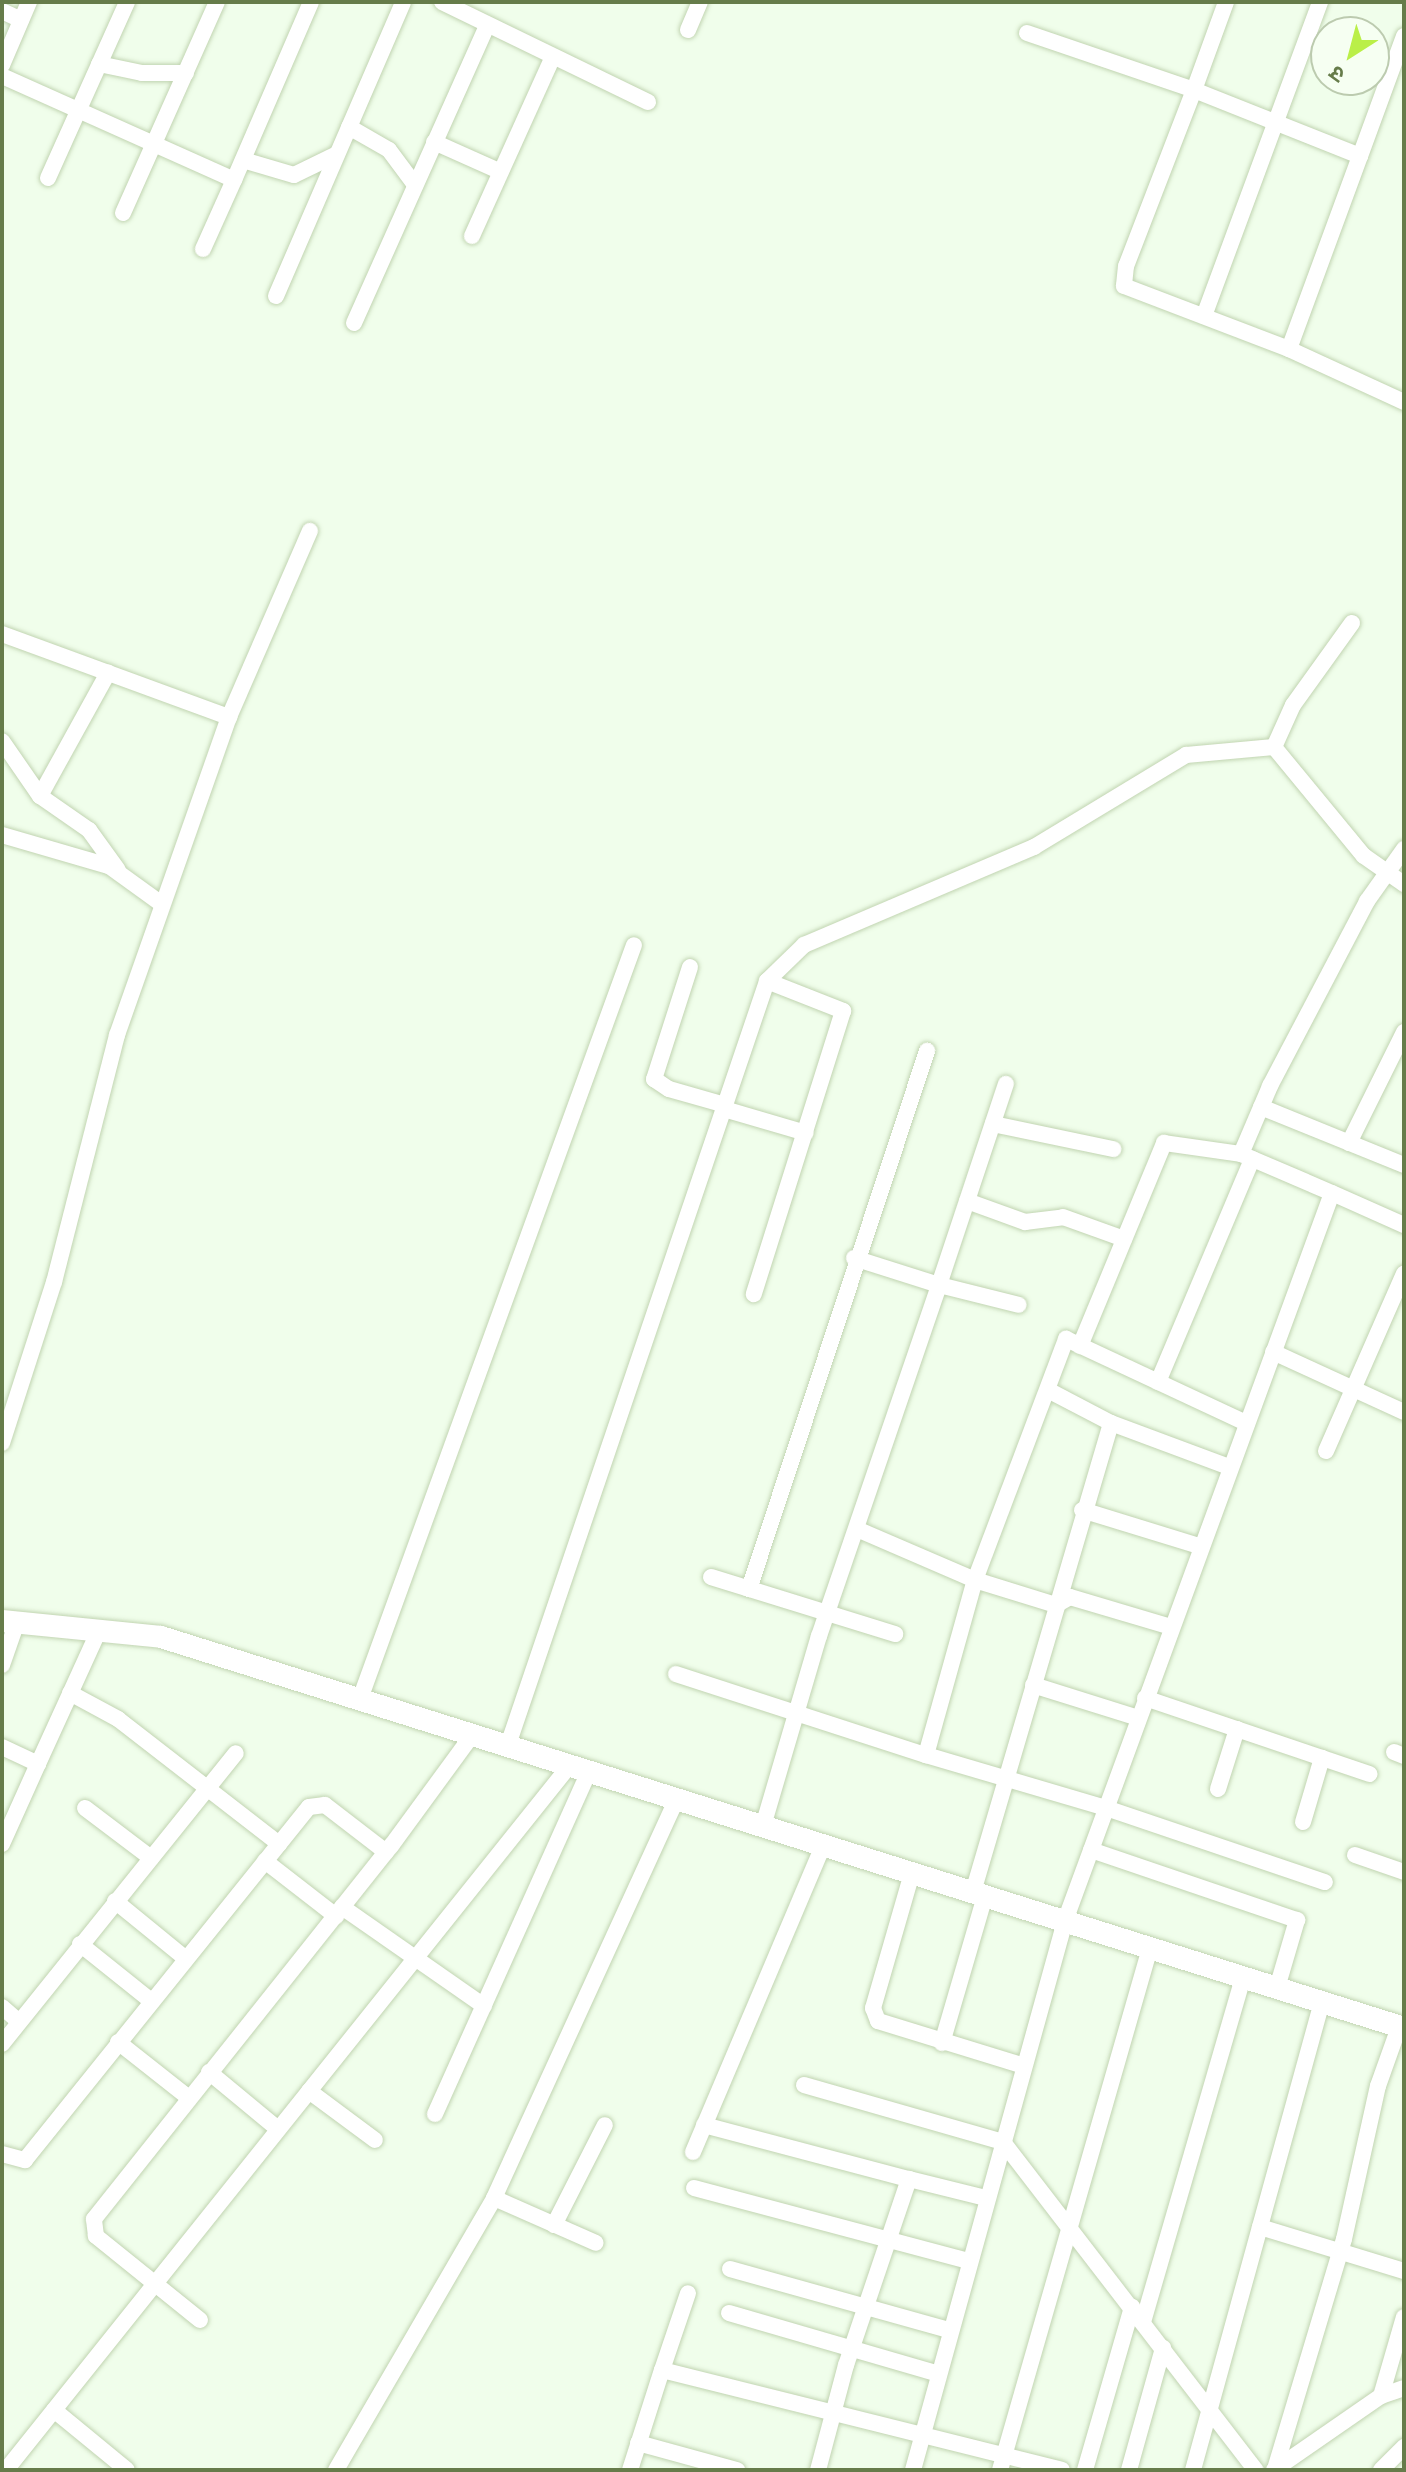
<!DOCTYPE html>
<meta charset="utf-8">
<style>
body{margin:0}
#map{position:relative;width:1406px;height:2472px;overflow:hidden;background:#f0feeb;font-family:Helvetica,"Noto Sans Devanagari",sans-serif}
div>[style]{position:absolute}
.roads{filter:drop-shadow(0 0 2px #c1d4b1) drop-shadow(0 0 2px #c1d4b1)}
.minor>*{height:16px;margin:-8px;padding:0 8px;transform-origin:8px;border-radius:8px;background:#fff}
.tertiary>*{height:22px;margin:-11px;padding:0 11px;transform-origin:11px;border-radius:11px;background:#fff}
span{translate:-50% -50%;white-space:nowrap;text-align:center;line-height:1.15;-webkit-text-stroke:7px #f6fff2;paint-order:stroke}
.frame{position:absolute;inset:0;border:4px solid #667c4a;pointer-events:none}
.north{position:absolute;left:1310px;top:16px;width:80px;height:80px;box-sizing:border-box;background:#f6fff2;border:2px solid #bccbaf;border-radius:50%;rotate:216deg;font-size:22px;font-weight:700;line-height:32px;text-align:center;color:#667c4a}
.north::after{content:'';display:block;margin:auto;width:28px;height:36px;background:#baef48;clip-path:polygon(50% 0,100% 100%,50% 72%,0 100%)}
</style>
<div id="map">
<div class="roads">
<div class="minor">
<div style="left:442px;top:2px;width:229px;rotate:25.9deg"></div>
<div style="left:2px;top:11px;width:21px;rotate:25deg"></div>
<div style="left:688px;top:30px;width:30px;rotate:-67deg"></div>
<div style="left:1027px;top:33px;width:176px;rotate:18.8deg"></div>
<div style="left:1194px;top:90px;width:94px;rotate:-70deg"></div>
<div style="left:1404px;top:36px;width:128px;rotate:110.1deg"></div>
<div style="left:1360px;top:156px;width:179px;rotate:-158.3deg"></div>
<div style="left:1194px;top:90px;width:189px;rotate:111.1deg"></div>
<div style="left:1126px;top:266px;width:20px;rotate:96deg"></div>
<div style="left:1124px;top:286px;width:177px;rotate:20.9deg"></div>
<div style="left:1289px;top:349px;width:127px;rotate:24.7deg"></div>
<div style="left:99px;top:64px;width:44px;rotate:11.8deg"></div>
<div style="left:142px;top:73px;width:44px"></div>
<div style="left:2px;top:65px;width:69px;rotate:-66.8deg"></div>
<div style="left:2px;top:76px;width:254px;rotate:24.1deg"></div>
<div style="left:234px;top:180px;width:194px;rotate:-66.6deg"></div>
<div style="left:349px;top:127px;width:46px;rotate:29.9deg"></div>
<div style="left:389px;top:150px;width:44px;rotate:53.4deg"></div>
<div style="left:434px;top:142px;width:73px;rotate:24.1deg"></div>
<div style="left:243px;top:160px;width:53px;rotate:16.4deg"></div>
<div style="left:294px;top:175px;width:48px;rotate:-26deg"></div>
<div style="left:48px;top:178px;width:193px;rotate:-65.8deg"></div>
<div style="left:123px;top:213px;width:231px;rotate:-66deg"></div>
<div style="left:472px;top:236px;width:194px;rotate:-65.7deg"></div>
<div style="left:203px;top:249px;width:76px;rotate:-65.8deg"></div>
<div style="left:276px;top:296px;width:320px;rotate:-66.6deg"></div>
<div style="left:1204px;top:316px;width:335px;rotate:-69.7deg"></div>
<div style="left:354px;top:323px;width:326px;rotate:-65.9deg"></div>
<div style="left:1289px;top:349px;width:206px;rotate:-69.8deg"></div>
<div style="left:1352px;top:623px;width:101px;rotate:125.7deg"></div>
<div style="left:1293px;top:705px;width:46px;rotate:114.3deg"></div>
<div style="left:1274px;top:747px;width:141px;rotate:50.5deg"></div>
<div style="left:1364px;top:856px;width:49px;rotate:35deg"></div>
<div style="left:2px;top:634px;width:242px;rotate:20.1deg"></div>
<div style="left:229px;top:717px;width:337px;rotate:109.4deg"></div>
<div style="left:117px;top:1035px;width:255px;rotate:104.3deg"></div>
<div style="left:54px;top:1282px;width:169px;rotate:107.9deg"></div>
<div style="left:229px;top:717px;width:203px;rotate:-66.5deg"></div>
<div style="left:2px;top:741px;width:67px;rotate:55.4deg"></div>
<div style="left:40px;top:796px;width:60px;rotate:34.8deg"></div>
<div style="left:89px;top:830px;width:49px;rotate:54.1deg"></div>
<div style="left:40px;top:796px;width:141px;rotate:-61.1deg"></div>
<div style="left:2px;top:835px;width:111px;rotate:16.2deg"></div>
<div style="left:109px;top:866px;width:62px;rotate:35.8deg"></div>
<div style="left:690px;top:967px;width:118px;rotate:107.8deg"></div>
<div style="left:654px;top:1079px;width:18px;rotate:34deg"></div>
<div style="left:669px;top:1089px;width:58px;rotate:15.9deg"></div>
<div style="left:767px;top:981px;width:52px;rotate:-44.2deg"></div>
<div style="left:804px;top:945px;width:250px;rotate:-23.1deg"></div>
<div style="left:1034px;top:847px;width:178px;rotate:-31.2deg"></div>
<div style="left:1186px;top:755px;width:88px;rotate:-5.2deg"></div>
<div style="left:1261px;top:1107px;width:154px;rotate:22.1deg"></div>
<div style="left:724px;top:1109px;width:85px;rotate:16.3deg"></div>
<div style="left:993px;top:1124px;width:123px;rotate:11.8deg"></div>
<div style="left:1349px;top:1143px;width:124px;rotate:-63.6deg"></div>
<div style="left:1332px;top:1193px;width:79px;rotate:24deg"></div>
<div style="left:967px;top:1201px;width:62px;rotate:19.9deg"></div>
<div style="left:1025px;top:1222px;width:38px;rotate:-7deg"></div>
<div style="left:1063px;top:1217px;width:65px;rotate:19.8deg"></div>
<div style="left:854px;top:1258px;width:89px;rotate:17.6deg"></div>
<div style="left:939px;top:1285px;width:212px;rotate:-71.6deg"></div>
<div style="left:1080px;top:1346px;width:220px;rotate:-67.5deg"></div>
<div style="left:1164px;top:1143px;width:78px;rotate:8.1deg"></div>
<div style="left:1273px;top:1352px;width:144px;rotate:24.6deg"></div>
<div style="left:1158px;top:1382px;width:242px;rotate:-67.1deg"></div>
<div style="left:1111px;top:1423px;width:126px;rotate:20.4deg"></div>
<div style="left:1326px;top:1451px;width:194px;rotate:-66.3deg"></div>
<div style="left:1082px;top:1510px;width:122px;rotate:17.1deg"></div>
<div style="left:859px;top:1530px;width:126px;rotate:23.3deg"></div>
<div style="left:975px;top:1580px;width:85px;rotate:17.2deg"></div>
<div style="left:711px;top:1577px;width:193px;rotate:17.2deg"></div>
<div style="left:749px;top:1589px;width:567px;rotate:-71.69deg"></div>
<div style="left:1056px;top:1605px;width:16px;rotate:-30deg"></div>
<div style="left:1070px;top:1597px;width:105px;rotate:16.5deg"></div>
<div style="left:2px;top:1665px;width:46px;rotate:-70.8deg"></div>
<div style="left:676px;top:1674px;width:263px;rotate:18deg"></div>
<div style="left:926px;top:1755px;width:182px;rotate:-74.4deg"></div>
<div style="left:975px;top:1580px;width:258px;rotate:-69.3deg"></div>
<div style="left:1066px;top:1339px;width:199px;rotate:25deg"></div>
<div style="left:1033px;top:1685px;width:110px;rotate:17.4deg"></div>
<div style="left:70px;top:1693px;width:55px;rotate:28.4deg"></div>
<div style="left:118px;top:1719px;width:204px;rotate:37.8deg"></div>
<div style="left:1145px;top:1698px;width:237px;rotate:18.7deg"></div>
<div style="left:360px;top:1699px;width:802px;rotate:-70.03deg"></div>
<div style="left:508px;top:1745px;width:807px;rotate:-71.27deg"></div>
<div style="left:767px;top:981px;width:82px;rotate:21.5deg"></div>
<div style="left:843px;top:1011px;width:297px;rotate:107.5deg"></div>
<div style="left:2px;top:1747px;width:40px;rotate:25deg"></div>
<div style="left:38px;top:1764px;width:147px;rotate:-65.5deg"></div>
<div style="left:1394px;top:1752px;width:11px;rotate:22deg"></div>
<div style="left:926px;top:1755px;width:188px;rotate:16.4deg"></div>
<div style="left:1106px;top:1808px;width:231px;rotate:18.7deg"></div>
<div style="left:1218px;top:1789px;width:63px;rotate:-72.4deg"></div>
<div style="left:85px;top:1808px;width:83px;rotate:37.1deg"></div>
<div style="left:1303px;top:1822px;width:67px;rotate:-73.5deg"></div>
<div style="left:763px;top:1826px;width:198px;rotate:-73.6deg"></div>
<div style="left:819px;top:1636px;width:371px;rotate:-71.1deg"></div>
<div style="left:939px;top:1285px;width:82px;rotate:14deg"></div>
<div style="left:2px;top:1844px;width:88px;rotate:-65.8deg"></div>
<div style="left:1091px;top:1850px;width:218px;rotate:18.8deg"></div>
<div style="left:1297px;top:1920px;width:71px;rotate:106.4deg"></div>
<div style="left:1355px;top:1855px;width:52px;rotate:19.1deg"></div>
<div style="left:265px;top:1861px;width:90px;rotate:37.8deg"></div>
<div style="left:912px;top:1873px;width:141px;rotate:106.1deg"></div>
<div style="left:873px;top:2008px;width:14px;rotate:69deg"></div>
<div style="left:878px;top:2021px;width:153px;rotate:17.1deg"></div>
<div style="left:973px;top:1892px;width:489px;rotate:-73.6deg"></div>
<div style="left:1111px;top:1423px;width:71px;rotate:-152.4deg"></div>
<div style="left:115px;top:1901px;width:90px;rotate:39.2deg"></div>
<div style="left:342px;top:1907px;width:173px;rotate:34.9deg"></div>
<div style="left:80px;top:1944px;width:90px;rotate:38.7deg"></div>
<div style="left:2px;top:2007px;width:21px;rotate:41deg"></div>
<div style="left:118px;top:2042px;width:90px;rotate:38.3deg"></div>
<div style="left:942px;top:2043px;width:153px;rotate:-73.7deg"></div>
<div style="left:2px;top:2044px;width:373px;rotate:-51.2deg"></div>
<div style="left:209px;top:2072px;width:89px;rotate:39.6deg"></div>
<div style="left:804px;top:2085px;width:207px;rotate:16deg"></div>
<div style="left:1003px;top:2142px;width:414px;rotate:52.4deg"></div>
<div style="left:309px;top:2091px;width:82px;rotate:36.6deg"></div>
<div style="left:435px;top:2114px;width:376px;rotate:-65.8deg"></div>
<div style="left:704px;top:2125px;width:212px;rotate:14.8deg"></div>
<div style="left:909px;top:2179px;width:196px;rotate:108.7deg"></div>
<div style="left:846px;top:2365px;width:109px;rotate:104.9deg"></div>
<div style="left:693px;top:2152px;width:333px;rotate:-67deg"></div>
<div style="left:2px;top:2154px;width:24px;rotate:15deg"></div>
<div style="left:25px;top:2160px;width:453px;rotate:-51.2deg"></div>
<div style="left:309px;top:1807px;width:16px;rotate:-7deg"></div>
<div style="left:325px;top:1805px;width:77px;rotate:37.6deg"></div>
<div style="left:909px;top:2179px;width:79px;rotate:13.9deg"></div>
<div style="left:694px;top:2188px;width:284px;rotate:14.9deg"></div>
<div style="left:494px;top:2198px;width:111px;rotate:23.8deg"></div>
<div style="left:554px;top:2225px;width:112px;rotate:-63deg"></div>
<div style="left:1260px;top:2227px;width:151px;rotate:17deg"></div>
<div style="left:730px;top:2269px;width:227px;rotate:15.6deg"></div>
<div style="left:729px;top:2313px;width:216px;rotate:16.2deg"></div>
<div style="left:200px;top:2320px;width:134px;rotate:-141.1deg"></div>
<div style="left:96px;top:2236px;width:17px;rotate:-97deg"></div>
<div style="left:94px;top:2219px;width:477px;rotate:-51.5deg"></div>
<div style="left:391px;top:1846px;width:139px;rotate:-53.8deg"></div>
<div style="left:1143px;top:2322px;width:359px;rotate:-73.8deg"></div>
<div style="left:662px;top:2370px;width:81px;rotate:-71.3deg"></div>
<div style="left:1381px;top:2396px;width:82px;rotate:-73.8deg"></div>
<div style="left:54px;top:2410px;width:94px;rotate:39.4deg"></div>
<div style="left:638px;top:2443px;width:103px;rotate:15.3deg"></div>
<div style="left:1275px;top:2469px;width:240px;rotate:-73.3deg"></div>
<div style="left:1344px;top:2239px;width:157px;rotate:-77.5deg"></div>
<div style="left:1378px;top:2086px;width:63px;rotate:-70.4deg"></div>
<div style="left:6px;top:2470px;width:903px;rotate:-51.34deg"></div>
<div style="left:336px;top:2470px;width:315px;rotate:-59.8deg"></div>
<div style="left:494px;top:2198px;width:438px;rotate:-65.4deg"></div>
<div style="left:630px;top:2470px;width:105px;rotate:-72.3deg"></div>
<div style="left:662px;top:2370px;width:412px;rotate:14deg"></div>
<div style="left:913px;top:2470px;width:570px;rotate:-74.52deg"></div>
<div style="left:1065px;top:1921px;width:775px;rotate:-69.86deg"></div>
<div style="left:1332px;top:1193px;width:99px;rotate:-156.8deg"></div>
<div style="left:1241px;top:1154px;width:74px;rotate:-66.9deg"></div>
<div style="left:1270px;top:1086px;width:209px;rotate:-62.3deg"></div>
<div style="left:1367px;top:901px;width:64px;rotate:-54.6deg"></div>
<div style="left:1000px;top:2470px;width:543px;rotate:-73.97deg"></div>
<div style="left:1085px;top:2470px;width:170px;rotate:-73.9deg"></div>
<div style="left:1129px;top:2470px;width:127px;rotate:-74.4deg"></div>
<div style="left:1193px;top:2470px;width:485px;rotate:-74.6deg"></div>
<div style="left:1274px;top:2470px;width:130px;rotate:-34.7deg"></div>
<div style="left:1381px;top:2396px;width:24px;rotate:-19deg"></div>
<div style="left:1381px;top:2470px;width:33px;rotate:-45deg"></div>
</div>
<div class="tertiary">
<div style="left:2px;top:1621px;width:160px;rotate:5.7deg"></div>
<div style="left:161px;top:1637px;width:1303px;rotate:17.46deg"></div>
</div>
</div>
<div class="frame"></div>
<div class="north">उ</div>
</div>
